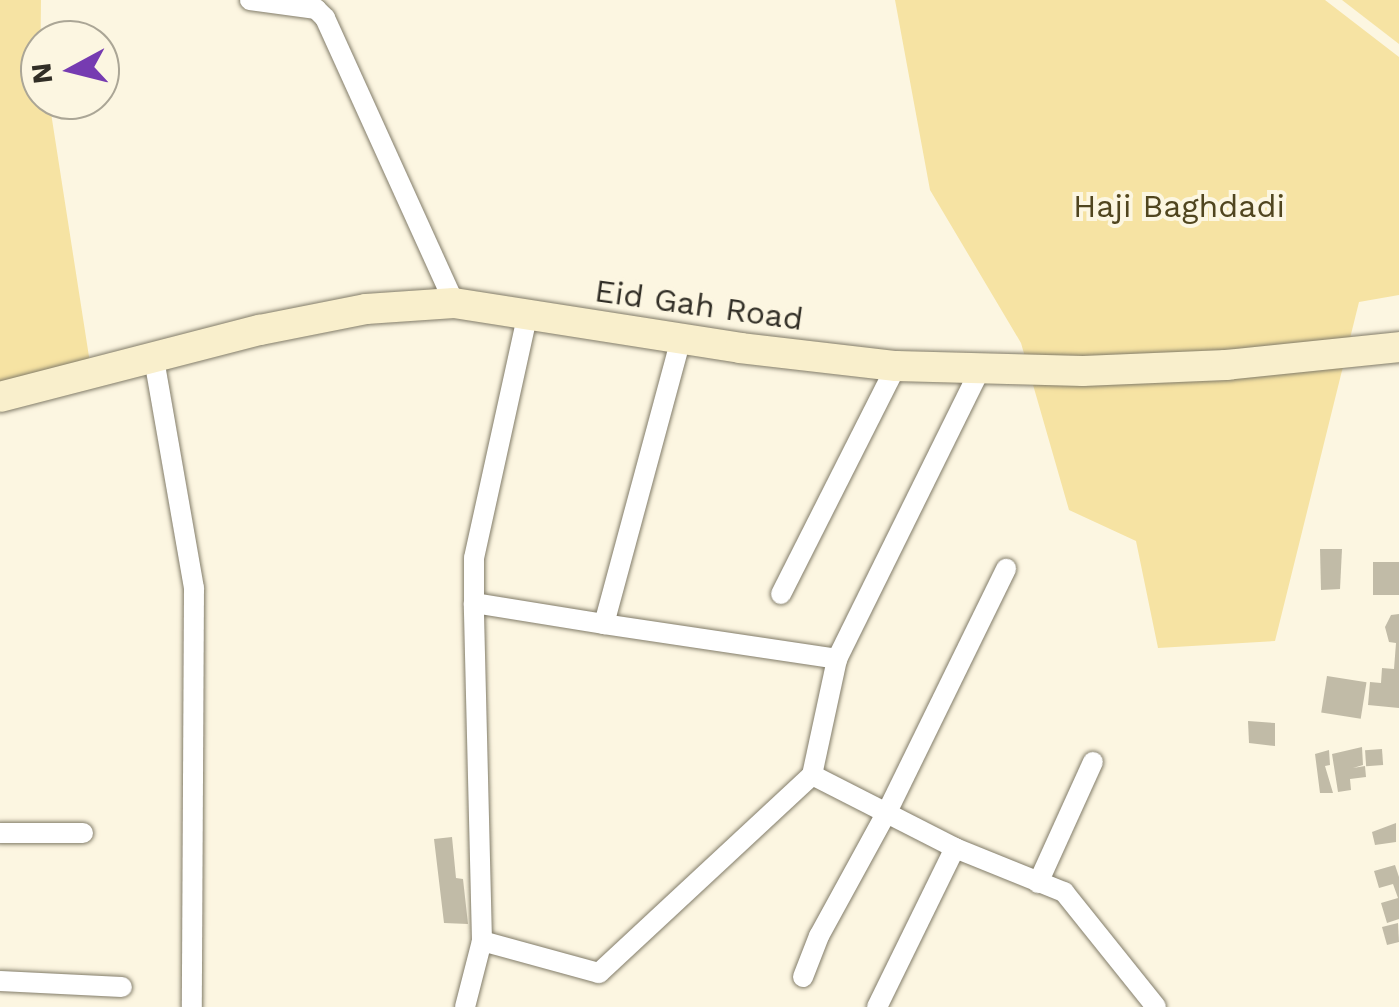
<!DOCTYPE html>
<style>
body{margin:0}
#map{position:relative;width:1399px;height:1007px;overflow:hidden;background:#fcf6e1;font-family:"Work Sans",sans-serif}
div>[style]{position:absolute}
.green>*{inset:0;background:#f6e3a3}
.building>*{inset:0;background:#c1bba7;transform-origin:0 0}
.roads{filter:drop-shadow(0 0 2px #827c69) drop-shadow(0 0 2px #827c69)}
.street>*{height:20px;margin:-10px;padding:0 10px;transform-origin:10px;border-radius:10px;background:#fff}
.secondary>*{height:30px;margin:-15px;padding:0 15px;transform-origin:15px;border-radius:15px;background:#f9efcc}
span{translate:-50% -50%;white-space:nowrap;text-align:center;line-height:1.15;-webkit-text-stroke:8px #fcf6e1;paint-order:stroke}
.park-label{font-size:32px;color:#50451f}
.street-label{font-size:32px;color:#312e26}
.north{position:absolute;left:20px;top:20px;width:100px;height:100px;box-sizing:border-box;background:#fcf6e1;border:2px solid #aba696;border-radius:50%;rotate:263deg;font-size:28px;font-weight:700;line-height:40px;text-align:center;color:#312e26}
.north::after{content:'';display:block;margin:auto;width:35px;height:45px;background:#763bb1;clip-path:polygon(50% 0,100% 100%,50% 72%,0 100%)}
</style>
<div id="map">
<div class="green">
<div style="clip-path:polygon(0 0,41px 0,40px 100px,49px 100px,90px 363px,0 388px)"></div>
<div style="clip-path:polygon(895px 0,1325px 0,1399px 57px,1399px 295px,1359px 302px,1275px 641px,1158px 648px,1136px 541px,1069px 510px,1021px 343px,930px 190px)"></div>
<div style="clip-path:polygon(1342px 0,1399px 0,1399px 44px)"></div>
</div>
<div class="building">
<div style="clip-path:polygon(1320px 549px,1342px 549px,1340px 589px,1321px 590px)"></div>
<div style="left:1399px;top:562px;width:33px;height:26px;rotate:90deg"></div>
<div style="clip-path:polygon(1399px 614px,1399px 708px,1368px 705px,1370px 682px,1381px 683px,1382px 668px,1394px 669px,1396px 643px,1389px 642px,1385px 627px,1391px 615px)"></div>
<div style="left:1327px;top:676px;width:40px;height:37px;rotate:9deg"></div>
<div style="clip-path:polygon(1248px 721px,1275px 723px,1275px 746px,1249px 743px)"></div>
<div style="clip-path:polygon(1362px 747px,1363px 765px,1353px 768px,1365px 766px,1366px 777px,1350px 779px,1351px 790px,1338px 792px,1332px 754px)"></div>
<div style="left:1382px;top:749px;width:16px;height:17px;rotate:86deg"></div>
<div style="clip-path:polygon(1329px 750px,1330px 765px,1325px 766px,1333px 793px,1320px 793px,1315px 754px)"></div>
<div style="clip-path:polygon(1396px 823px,1396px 842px,1375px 845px,1372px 832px)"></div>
<div style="clip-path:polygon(452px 837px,456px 878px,463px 879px,468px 924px,444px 923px,434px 839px)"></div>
<div style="clip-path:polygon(1395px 865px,1399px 877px,1399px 919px,1387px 923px,1381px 903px,1398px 898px,1393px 884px,1379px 888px,1374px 871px)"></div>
<div style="clip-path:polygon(1398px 923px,1399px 942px,1387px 945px,1382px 927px)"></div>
</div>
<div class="roads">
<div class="street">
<div style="left:250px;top:0;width:67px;rotate:7.8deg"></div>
<div style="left:316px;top:9px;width:13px;rotate:45deg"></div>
<div style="left:325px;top:18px;width:313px;rotate:65.6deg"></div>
<div style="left:154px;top:359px;width:232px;rotate:80.1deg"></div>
<div style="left:194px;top:588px;width:419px;rotate:90.3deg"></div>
<div style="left:781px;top:594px;width:255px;rotate:-63.2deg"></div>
<div style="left:474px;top:603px;width:45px;rotate:-90deg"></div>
<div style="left:474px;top:558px;width:248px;rotate:-77.6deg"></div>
<div style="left:604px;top:624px;width:236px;rotate:8.5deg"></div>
<div style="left:812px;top:775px;width:119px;rotate:-77.8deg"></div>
<div style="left:837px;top:659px;width:322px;rotate:-63.7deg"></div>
<div style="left:0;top:833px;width:83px"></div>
<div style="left:1038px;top:883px;width:133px;rotate:-65.6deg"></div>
<div style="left:482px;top:941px;width:338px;rotate:-91.4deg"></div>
<div style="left:474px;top:603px;width:132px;rotate:9.2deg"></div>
<div style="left:604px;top:624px;width:295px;rotate:-74.9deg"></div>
<div style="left:803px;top:977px;width:44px;rotate:-68.7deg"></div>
<div style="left:819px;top:936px;width:141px;rotate:-61.3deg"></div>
<div style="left:887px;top:812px;width:271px;rotate:-63.9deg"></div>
<div style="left:0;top:981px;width:122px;rotate:2.8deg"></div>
<div style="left:465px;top:1007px;width:68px;rotate:-75.6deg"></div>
<div style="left:482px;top:941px;width:121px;rotate:15.3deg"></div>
<div style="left:599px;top:973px;width:291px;rotate:-42.9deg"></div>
<div style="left:812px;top:775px;width:161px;rotate:27deg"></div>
<div style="left:955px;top:848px;width:118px;rotate:22deg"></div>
<div style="left:1064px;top:892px;width:147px;rotate:51.3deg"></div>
<div style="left:877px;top:1007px;width:177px;rotate:-63.9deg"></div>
</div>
<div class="secondary">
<div style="left:0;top:397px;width:268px;rotate:-14.5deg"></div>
<div style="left:260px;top:330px;width:108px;rotate:-11.2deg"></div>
<div style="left:366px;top:309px;width:88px;rotate:-3.9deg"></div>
<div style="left:454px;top:303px;width:290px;rotate:8.9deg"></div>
<div style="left:740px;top:348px;width:157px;rotate:6.6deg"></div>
<div style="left:896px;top:366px;width:187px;rotate:1.5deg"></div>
<div style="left:1083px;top:371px;width:143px;rotate:-2.4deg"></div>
<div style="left:1226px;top:365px;width:174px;rotate:-5.9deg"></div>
</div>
</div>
<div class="park-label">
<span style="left:1179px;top:206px">Haji Baghdadi</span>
</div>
<div class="street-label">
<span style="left:699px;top:305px;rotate:8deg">Eid Gah Road</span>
</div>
<div class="north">N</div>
</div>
